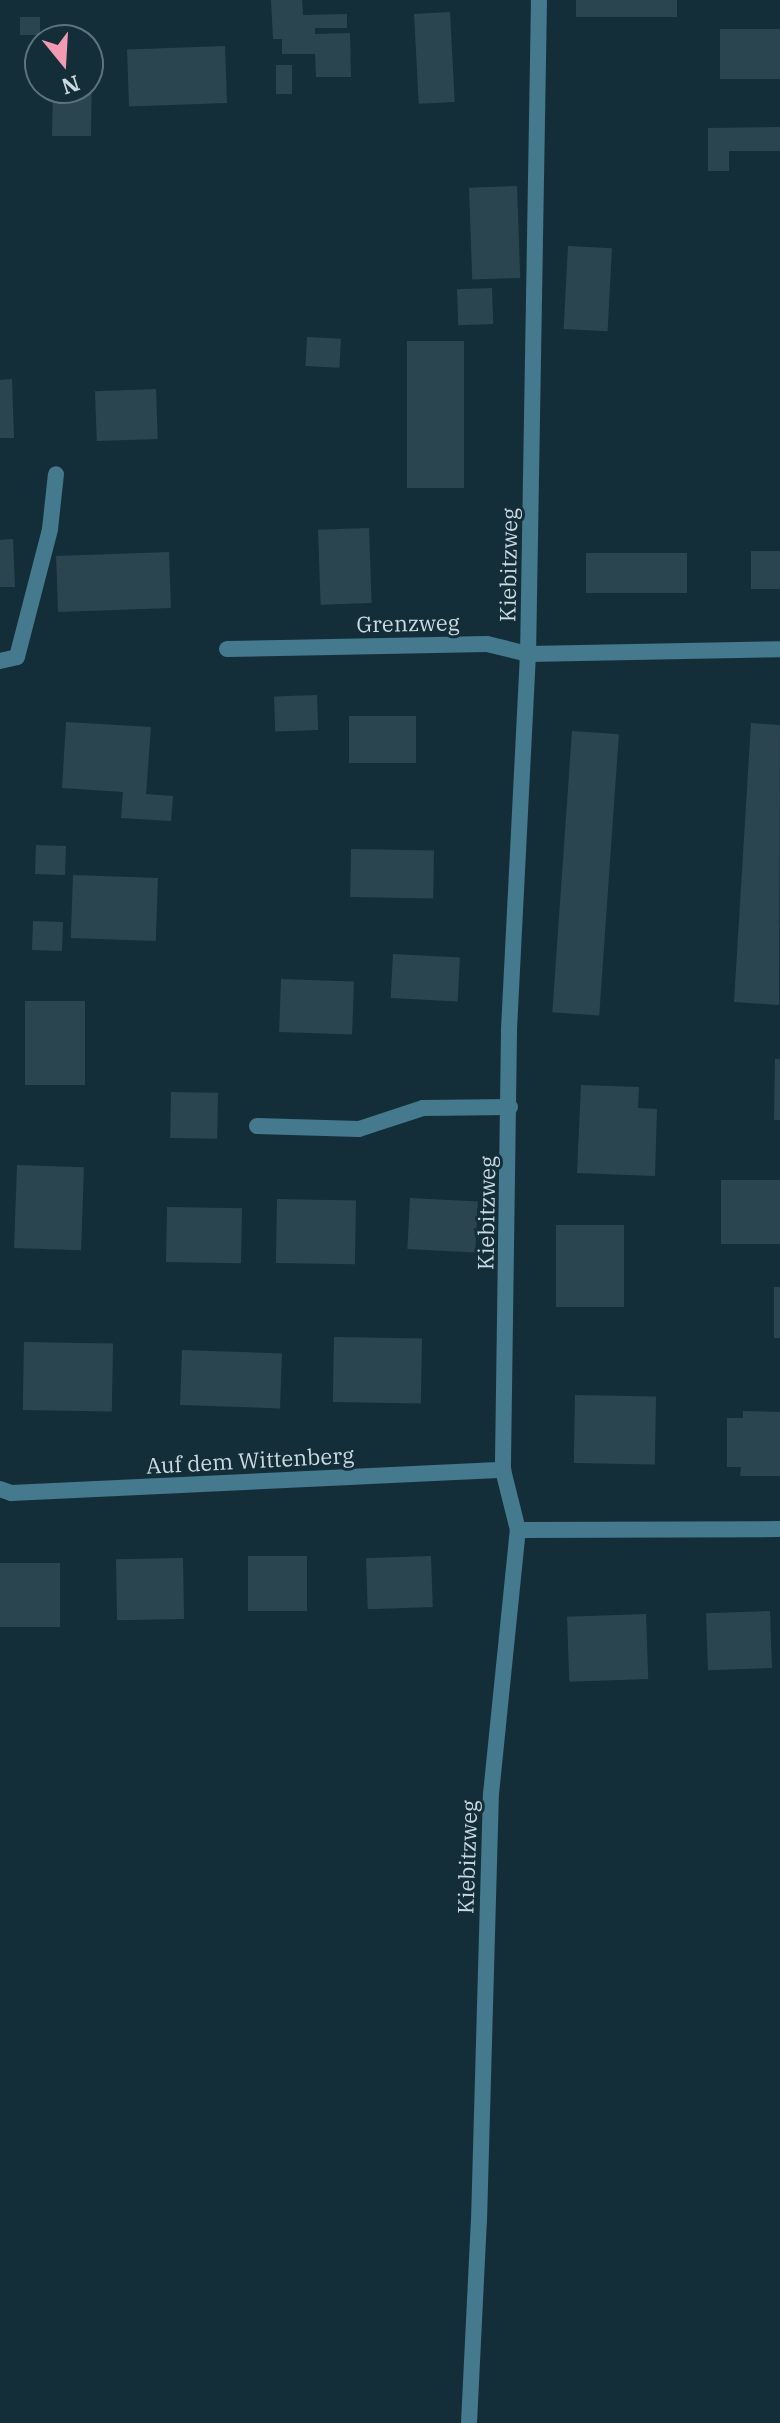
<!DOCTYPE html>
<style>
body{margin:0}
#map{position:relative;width:780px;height:2423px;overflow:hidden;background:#142e39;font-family:"IBM Plex Serif",serif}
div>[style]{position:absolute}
.building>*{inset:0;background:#2b4550;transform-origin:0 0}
.lane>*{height:16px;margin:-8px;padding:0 8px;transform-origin:8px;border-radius:8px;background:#45798e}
.street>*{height:16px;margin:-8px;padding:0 8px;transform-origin:8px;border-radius:8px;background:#45798e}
span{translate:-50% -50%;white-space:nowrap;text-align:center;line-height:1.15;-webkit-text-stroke:6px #142e39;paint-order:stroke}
.street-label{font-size:22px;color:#cbdae1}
.north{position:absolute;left:24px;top:24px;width:80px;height:80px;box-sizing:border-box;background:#142e39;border:2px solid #5d737c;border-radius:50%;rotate:162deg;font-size:22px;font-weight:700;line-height:32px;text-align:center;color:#cbdae1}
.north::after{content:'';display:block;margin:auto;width:28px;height:36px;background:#f19ab2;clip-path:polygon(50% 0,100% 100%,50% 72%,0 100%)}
</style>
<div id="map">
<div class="building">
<div style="clip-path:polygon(271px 0,302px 0,303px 15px,347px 14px,347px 28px,315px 28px,315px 34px,350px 33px,351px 77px,316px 77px,315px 54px,282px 54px,282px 39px,273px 39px)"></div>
<div style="left:576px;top:0;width:101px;height:17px"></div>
<div style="left:450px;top:12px;width:90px;height:36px;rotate:87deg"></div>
<div style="left:20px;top:17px;width:20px;height:18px"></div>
<div style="left:780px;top:29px;width:50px;height:60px;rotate:90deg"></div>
<div style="left:225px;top:46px;width:57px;height:98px;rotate:88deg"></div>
<div style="clip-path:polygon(88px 61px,92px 61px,91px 136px,52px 136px,53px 88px,88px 88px)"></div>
<div style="left:276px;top:65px;width:16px;height:29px"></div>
<div style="clip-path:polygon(780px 127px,780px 151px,729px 151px,729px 171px,708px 171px,708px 128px)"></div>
<div style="left:517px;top:186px;width:92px;height:48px;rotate:88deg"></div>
<div style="left:568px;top:246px;width:44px;height:83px;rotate:3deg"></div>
<div style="left:492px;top:288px;width:36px;height:35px;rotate:88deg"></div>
<div style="left:307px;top:337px;width:34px;height:29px;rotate:3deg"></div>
<div style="left:407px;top:341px;width:57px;height:147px"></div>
<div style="clip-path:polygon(12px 379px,14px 438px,0 438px,0 380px)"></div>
<div style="left:156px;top:389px;width:50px;height:61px;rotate:88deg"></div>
<div style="left:369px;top:528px;width:75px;height:51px;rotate:88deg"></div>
<div style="clip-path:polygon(13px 539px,15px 587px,0 587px,0 540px)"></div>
<div style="left:751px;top:551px;width:29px;height:38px"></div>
<div style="left:169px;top:552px;width:56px;height:113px;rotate:88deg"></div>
<div style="left:586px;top:553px;width:101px;height:40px"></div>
<div style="left:317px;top:695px;width:35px;height:43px;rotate:88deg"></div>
<div style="left:416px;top:716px;width:47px;height:67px;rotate:90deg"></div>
<div style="clip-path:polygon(66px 722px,151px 727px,146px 794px,173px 796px,171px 821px,121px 818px,123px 792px,62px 788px)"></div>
<div style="clip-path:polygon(751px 723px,780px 725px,779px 1005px,734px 1002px)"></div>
<div style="left:572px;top:731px;width:47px;height:282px;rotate:4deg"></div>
<div style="left:36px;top:845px;width:30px;height:29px;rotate:2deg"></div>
<div style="left:351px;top:849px;width:83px;height:48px;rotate:1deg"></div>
<div style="left:73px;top:875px;width:85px;height:63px;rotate:2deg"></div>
<div style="left:33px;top:921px;width:30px;height:29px;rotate:2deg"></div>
<div style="left:393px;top:954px;width:67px;height:44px;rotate:3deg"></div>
<div style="left:281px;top:979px;width:73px;height:53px;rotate:2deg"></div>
<div style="left:25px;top:1001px;width:60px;height:84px"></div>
<div style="clip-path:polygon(775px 1059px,780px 1059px,780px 1120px,774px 1120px)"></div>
<div style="clip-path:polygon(581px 1085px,639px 1087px,638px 1108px,657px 1109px,655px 1176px,577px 1173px)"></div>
<div style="left:171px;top:1092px;width:47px;height:46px;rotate:1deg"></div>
<div style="left:17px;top:1165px;width:67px;height:83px;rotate:2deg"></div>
<div style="left:780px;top:1180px;width:64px;height:59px;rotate:90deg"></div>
<div style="left:410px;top:1198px;width:68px;height:51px;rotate:3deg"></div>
<div style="left:277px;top:1199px;width:79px;height:64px;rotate:1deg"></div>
<div style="left:167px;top:1207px;width:75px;height:55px;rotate:1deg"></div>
<div style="left:556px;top:1225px;width:68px;height:82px"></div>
<div style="left:774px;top:1287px;width:6px;height:51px"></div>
<div style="left:334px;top:1337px;width:88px;height:65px;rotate:1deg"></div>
<div style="left:24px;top:1342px;width:89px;height:68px;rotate:1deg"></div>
<div style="left:182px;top:1350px;width:100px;height:55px;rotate:2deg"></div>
<div style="left:575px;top:1395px;width:81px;height:68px;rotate:1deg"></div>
<div style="clip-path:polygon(743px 1411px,780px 1412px,780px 1476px,740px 1476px,741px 1467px,727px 1467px,727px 1418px,743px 1418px)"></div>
<div style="left:307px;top:1556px;width:55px;height:59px;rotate:90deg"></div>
<div style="left:431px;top:1556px;width:51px;height:65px;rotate:88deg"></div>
<div style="left:183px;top:1558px;width:61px;height:67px;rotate:89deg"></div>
<div style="left:0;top:1563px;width:60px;height:64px"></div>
<div style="left:770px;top:1611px;width:57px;height:64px;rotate:88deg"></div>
<div style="left:646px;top:1614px;width:65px;height:79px;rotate:88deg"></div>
</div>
<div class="lane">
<div style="left:0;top:661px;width:17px;rotate:-13deg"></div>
<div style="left:17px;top:657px;width:132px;rotate:-75.5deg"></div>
<div style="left:50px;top:529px;width:55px;rotate:-83.8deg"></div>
<div style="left:257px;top:1126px;width:102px;rotate:1.7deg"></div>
<div style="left:359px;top:1129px;width:67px;rotate:-18.2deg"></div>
<div style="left:423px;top:1108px;width:87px;rotate:-0.7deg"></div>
<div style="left:469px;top:2423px;width:202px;rotate:-87.2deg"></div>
<div style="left:479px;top:2221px;width:427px;rotate:-88.4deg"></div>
<div style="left:491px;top:1794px;width:265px;rotate:-84.2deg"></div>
</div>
<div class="street">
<div style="left:539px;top:0;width:654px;rotate:90.96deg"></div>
<div style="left:528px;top:654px;width:378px;rotate:92.9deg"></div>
<div style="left:509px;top:1032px;width:438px;rotate:90.8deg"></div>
<div style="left:503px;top:1470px;width:62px;rotate:76deg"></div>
<div style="left:518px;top:1530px;width:262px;rotate:-0.2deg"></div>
<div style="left:227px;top:649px;width:260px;rotate:-1.1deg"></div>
<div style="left:487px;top:644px;width:42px;rotate:13.7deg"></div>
<div style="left:528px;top:654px;width:252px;rotate:-1.1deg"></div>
<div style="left:0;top:1489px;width:12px;rotate:20deg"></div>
<div style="left:11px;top:1493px;width:493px;rotate:-2.7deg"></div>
</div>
<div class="street-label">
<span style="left:508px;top:565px;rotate:-89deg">Kiebitzweg</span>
<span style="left:408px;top:623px;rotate:-1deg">Grenzweg</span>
<span style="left:486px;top:1213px;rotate:-89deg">Kiebitzweg</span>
<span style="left:250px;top:1460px;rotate:-3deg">Auf dem Wittenberg</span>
<span style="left:467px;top:1857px;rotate:-88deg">Kiebitzweg</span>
</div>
<div class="north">N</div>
</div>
